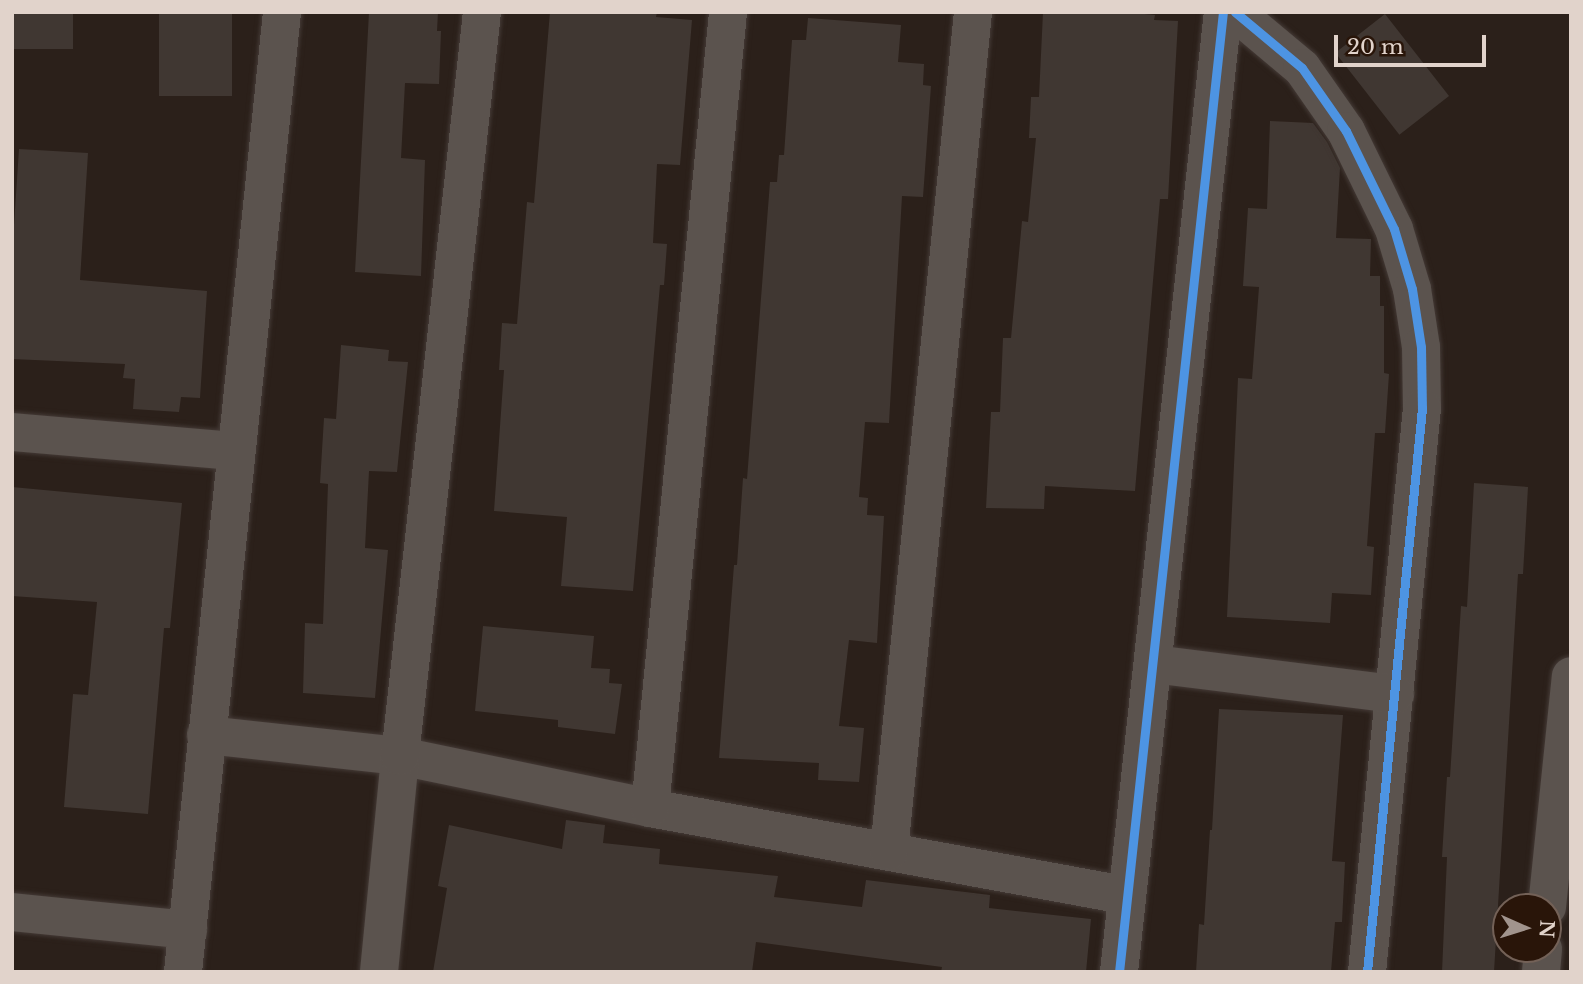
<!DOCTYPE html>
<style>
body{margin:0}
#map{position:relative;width:1583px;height:984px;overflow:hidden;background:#2b201a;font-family:"Libre Baskerville",serif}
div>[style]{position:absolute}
.building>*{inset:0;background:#403732;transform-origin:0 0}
.roads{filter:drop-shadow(0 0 2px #443a36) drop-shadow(0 0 2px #443a36)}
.minor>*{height:38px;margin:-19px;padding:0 19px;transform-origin:19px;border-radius:19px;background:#5b534e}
.tertiary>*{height:38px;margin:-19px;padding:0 19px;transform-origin:19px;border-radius:19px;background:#5b534e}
.cycleway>*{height:9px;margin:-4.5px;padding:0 4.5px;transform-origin:4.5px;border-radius:4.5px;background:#4d94e3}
span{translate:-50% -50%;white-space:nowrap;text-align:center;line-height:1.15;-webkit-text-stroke:6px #291509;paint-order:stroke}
.frame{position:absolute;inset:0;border:14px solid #e1d3cb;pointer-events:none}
.north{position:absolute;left:1492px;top:893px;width:70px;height:70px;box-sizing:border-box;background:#291509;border:2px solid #736157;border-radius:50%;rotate:93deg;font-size:19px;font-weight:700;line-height:28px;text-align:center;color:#e1d3cb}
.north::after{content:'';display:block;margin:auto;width:24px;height:32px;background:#a1948d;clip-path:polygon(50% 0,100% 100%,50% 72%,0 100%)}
.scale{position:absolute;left:1334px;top:35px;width:152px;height:32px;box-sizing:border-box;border:4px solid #e1d3cb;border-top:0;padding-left:9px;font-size:21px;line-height:24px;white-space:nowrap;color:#e1d3cb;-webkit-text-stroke:5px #291509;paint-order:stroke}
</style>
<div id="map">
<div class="building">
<div style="left:12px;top:12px;width:61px;height:37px"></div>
<div style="left:159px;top:12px;width:73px;height:84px"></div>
<div style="clip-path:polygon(369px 12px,438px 12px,437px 31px,441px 31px,439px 84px,405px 83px,401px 158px,425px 160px,421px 276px,355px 272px)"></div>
<div style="clip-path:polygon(550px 12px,657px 12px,656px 17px,692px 20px,680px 165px,657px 164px,653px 243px,667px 244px,664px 285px,660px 285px,633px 591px,561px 586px,567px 517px,494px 511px,504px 370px,499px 370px,502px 323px,517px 324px,527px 202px,534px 203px)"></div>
<div style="clip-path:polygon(1043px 12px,1124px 12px,1155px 15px,1154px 20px,1178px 21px,1168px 199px,1160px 199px,1135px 491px,1045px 486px,1044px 509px,986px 508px,991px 412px,1000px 412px,1003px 338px,1011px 338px,1022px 221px,1028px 222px,1036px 138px,1029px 138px,1031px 97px,1039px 97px)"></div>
<div style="left:1385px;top:14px;width:104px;height:63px;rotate:52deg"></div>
<div style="clip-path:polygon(808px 18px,901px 25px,898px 62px,924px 64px,923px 85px,931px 86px,923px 197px,902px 196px,889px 423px,865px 422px,859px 497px,868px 498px,867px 515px,884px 516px,877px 643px,849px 640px,839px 726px,864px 728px,859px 782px,818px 780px,819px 763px,719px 758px,734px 565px,737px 565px,743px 478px,747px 479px,770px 182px,777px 182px,779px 155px,784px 155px,792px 40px,806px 40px)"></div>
<div style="clip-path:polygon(1270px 121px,1313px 123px,1327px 142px,1340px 168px,1336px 238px,1371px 239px,1370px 276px,1380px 276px,1380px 306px,1384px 306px,1384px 373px,1389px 374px,1385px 433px,1375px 433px,1367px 546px,1374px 547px,1371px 595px,1332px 593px,1330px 623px,1227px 617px,1238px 378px,1252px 379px,1259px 287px,1243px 286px,1248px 208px,1267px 209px)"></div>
<div style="clip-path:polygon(19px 149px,88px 153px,80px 280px,207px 291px,200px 398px,181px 397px,179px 412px,133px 409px,135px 379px,123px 378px,125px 364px,12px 359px,12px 255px)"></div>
<div style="clip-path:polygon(341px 345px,389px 350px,388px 361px,408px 362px,397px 472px,369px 471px,365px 548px,388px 550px,375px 698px,303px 693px,305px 623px,323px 624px,328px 484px,320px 483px,324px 418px,336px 419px)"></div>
<div style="clip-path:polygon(1474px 483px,1528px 487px,1523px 574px,1518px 574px,1494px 972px,1442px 972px,1447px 857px,1442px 857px,1447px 777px,1450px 777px,1461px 606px,1467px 607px)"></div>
<div style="clip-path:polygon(12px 487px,182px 503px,170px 628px,164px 628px,148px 814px,64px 807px,73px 694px,88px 695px,97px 602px,12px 596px)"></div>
<div style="clip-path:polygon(483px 626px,594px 636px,591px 668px,610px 669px,609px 683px,622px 684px,615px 734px,558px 727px,558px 720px,475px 711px)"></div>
<div style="clip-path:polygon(1219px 709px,1343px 715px,1332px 861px,1345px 862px,1342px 922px,1335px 922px,1331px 972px,1196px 972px,1199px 924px,1204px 925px,1210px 830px,1212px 830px)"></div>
<div style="clip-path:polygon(566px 820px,605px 825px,603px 843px,660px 849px,659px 864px,778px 876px,774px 897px,862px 907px,866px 880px,990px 895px,989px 908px,1091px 919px,1086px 972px,941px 972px,942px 967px,756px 942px,752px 972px,433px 972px,447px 888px,438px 886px,449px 825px,562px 849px)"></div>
</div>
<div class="roads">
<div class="minor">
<div style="left:1235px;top:12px;width:87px;rotate:39.9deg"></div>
<div style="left:1302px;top:68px;width:77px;rotate:55.1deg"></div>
<div style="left:1346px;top:131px;width:109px;rotate:63.9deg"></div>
<div style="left:1394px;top:229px;width:63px;rotate:73.3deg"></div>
<div style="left:1412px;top:289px;width:59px;rotate:81.2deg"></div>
<div style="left:1421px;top:347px;width:61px;rotate:89.1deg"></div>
<div style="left:1422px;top:408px;width:567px;rotate:95.57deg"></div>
<div style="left:12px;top:432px;width:224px;rotate:4.9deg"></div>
<div style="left:1153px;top:664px;width:244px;rotate:7.1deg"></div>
<div style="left:206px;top:735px;width:195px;rotate:6.2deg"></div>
<div style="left:400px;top:756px;width:255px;rotate:11.7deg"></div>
<div style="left:650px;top:808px;width:484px;rotate:10.4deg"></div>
<div style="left:650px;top:808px;width:800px;rotate:-84.4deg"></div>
<div style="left:889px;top:851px;width:843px;rotate:-84.28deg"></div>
<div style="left:1547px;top:907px;width:232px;rotate:-84.1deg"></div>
<div style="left:12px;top:912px;width:177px;rotate:5.8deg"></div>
<div style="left:379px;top:972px;width:217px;rotate:-84.4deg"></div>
<div style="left:400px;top:756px;width:749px;rotate:-83.71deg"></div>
<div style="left:1119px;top:972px;width:966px;rotate:-83.82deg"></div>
<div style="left:1541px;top:972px;width:23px;rotate:-85deg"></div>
</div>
<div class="tertiary">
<div style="left:183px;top:972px;width:965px;rotate:-84.11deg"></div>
</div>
</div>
<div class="cycleway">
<div style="left:1235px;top:12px;width:87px;rotate:39.9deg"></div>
<div style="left:1302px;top:68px;width:77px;rotate:55.1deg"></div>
<div style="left:1346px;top:131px;width:109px;rotate:63.9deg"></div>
<div style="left:1394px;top:229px;width:63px;rotate:73.3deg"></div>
<div style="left:1412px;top:289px;width:59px;rotate:81.2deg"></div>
<div style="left:1421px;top:347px;width:61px;rotate:89.1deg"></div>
<div style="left:1422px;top:408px;width:567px;rotate:95.57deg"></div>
<div style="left:1119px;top:972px;width:966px;rotate:-83.82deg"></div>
</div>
<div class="frame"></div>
<div class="north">N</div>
<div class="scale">20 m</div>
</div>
